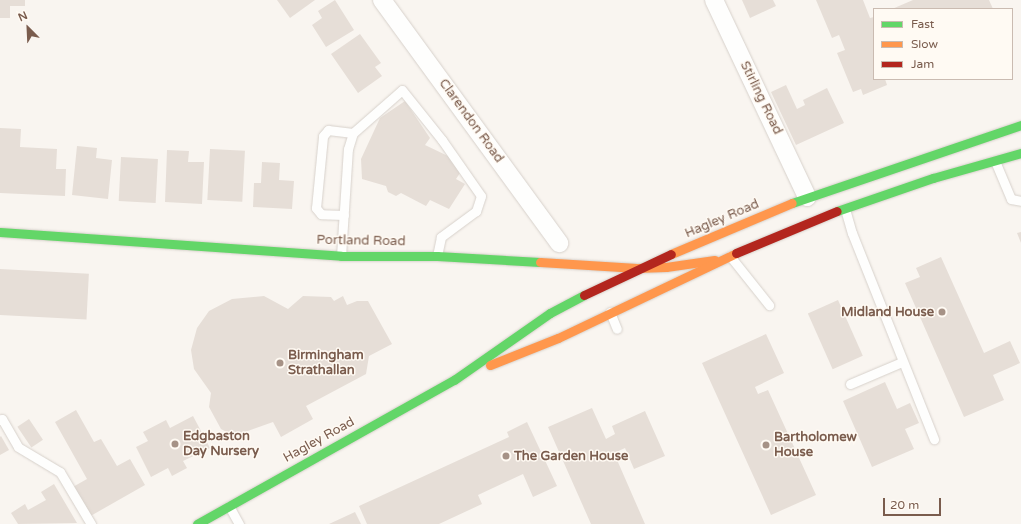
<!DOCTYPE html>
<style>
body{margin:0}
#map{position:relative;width:1021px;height:524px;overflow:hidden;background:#f9f5f0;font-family:"Varela Round",sans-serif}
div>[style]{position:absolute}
.building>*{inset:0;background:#e6ded7;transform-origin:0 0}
.roads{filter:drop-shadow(0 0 1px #d7d1cb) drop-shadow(0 0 1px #d7d1cb)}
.lane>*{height:9px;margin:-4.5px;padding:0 4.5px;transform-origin:4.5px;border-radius:4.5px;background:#fefefd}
.street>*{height:18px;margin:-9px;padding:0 9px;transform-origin:9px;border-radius:9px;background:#fefefd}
.fast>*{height:9px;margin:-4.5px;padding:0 4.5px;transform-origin:4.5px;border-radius:4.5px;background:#63d668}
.slow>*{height:9px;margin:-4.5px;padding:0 4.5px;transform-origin:4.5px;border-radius:4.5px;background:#ff974d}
.jam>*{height:9px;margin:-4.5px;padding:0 4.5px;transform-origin:4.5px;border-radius:4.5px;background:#b3261e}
.dots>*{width:11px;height:11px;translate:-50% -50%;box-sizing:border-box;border:2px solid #fffaf3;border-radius:50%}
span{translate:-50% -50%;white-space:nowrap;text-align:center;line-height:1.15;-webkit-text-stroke:3px #fffaf3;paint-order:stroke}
.street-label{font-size:13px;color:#7a5c4d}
.poi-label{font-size:13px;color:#7a5c4d;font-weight:700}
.right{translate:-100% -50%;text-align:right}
.left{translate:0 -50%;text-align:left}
.legend{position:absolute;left:873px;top:8px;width:140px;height:72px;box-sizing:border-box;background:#fffaf3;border:1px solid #cabbb1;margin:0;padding:5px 7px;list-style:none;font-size:12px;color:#7a5c4d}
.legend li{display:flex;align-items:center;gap:8px;height:20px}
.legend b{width:20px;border:1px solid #cabbb1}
.north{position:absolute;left:8px;top:8px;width:40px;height:40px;-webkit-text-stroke:3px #fffaf3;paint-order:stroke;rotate:336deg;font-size:11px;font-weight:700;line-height:16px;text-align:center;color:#7a5c4d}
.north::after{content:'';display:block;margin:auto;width:14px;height:18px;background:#7a5c4d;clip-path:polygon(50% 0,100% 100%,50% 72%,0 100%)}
.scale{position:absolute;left:883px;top:498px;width:58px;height:18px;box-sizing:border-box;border:2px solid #7a5c4d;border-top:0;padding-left:5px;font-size:12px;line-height:14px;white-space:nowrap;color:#7a5c4d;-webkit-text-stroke:3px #fffaf3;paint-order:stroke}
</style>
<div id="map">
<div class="building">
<div style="clip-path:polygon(0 0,25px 0,25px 6px,10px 6px,10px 18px,0 18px)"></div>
<div style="clip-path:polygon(277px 0,315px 0,290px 18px)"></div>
<div style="clip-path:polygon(335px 0,354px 30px,326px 47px,312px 25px,322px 18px,318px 11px)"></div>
<div style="clip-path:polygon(742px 0,773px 0,776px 6px,750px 18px)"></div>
<div style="clip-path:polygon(816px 0,863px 0,870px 18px,874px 17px,874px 79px,885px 79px,887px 85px,863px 95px,861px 89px,853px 92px,837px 53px,845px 50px,839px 35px,832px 38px)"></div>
<div style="clip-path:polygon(913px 0,989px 0,993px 9px,892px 9px)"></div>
<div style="clip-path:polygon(360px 34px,381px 63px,375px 67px,382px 76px,358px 93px,331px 54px)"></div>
<div style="clip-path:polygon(786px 85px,797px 109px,805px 105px,803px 100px,827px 88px,844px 123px,796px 145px,771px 92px)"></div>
<div style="clip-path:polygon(405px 101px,430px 138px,425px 145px,450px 157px,460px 173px,456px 179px,465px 184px,449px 209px,430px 200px,426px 206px,401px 193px,396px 196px,388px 192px,386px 186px,362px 179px,361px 159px,380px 118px)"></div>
<div style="clip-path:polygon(0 128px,21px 129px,20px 147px,57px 149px,56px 169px,66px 169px,65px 196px,0 193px)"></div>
<div style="clip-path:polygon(77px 146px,97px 148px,96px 158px,112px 160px,108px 199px,72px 195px)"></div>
<div style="left:210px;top:149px;width:35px;height:51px;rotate:3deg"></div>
<div style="clip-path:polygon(167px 150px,189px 151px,188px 162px,204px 162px,202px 204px,165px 202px)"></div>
<div style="left:121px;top:157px;width:37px;height:44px;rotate:3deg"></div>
<div style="clip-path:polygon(262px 162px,280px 163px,279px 180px,294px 181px,292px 209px,253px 207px,254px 183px,261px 183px)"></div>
<div style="clip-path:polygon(1021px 232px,1021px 243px,1017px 233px)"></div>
<div style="clip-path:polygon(941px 257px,984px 353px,1010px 341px,1020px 363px,993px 375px,1004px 400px,964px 417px,905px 283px,920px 277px,916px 268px)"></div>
<div style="left:0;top:269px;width:89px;height:46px;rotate:3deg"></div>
<div style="clip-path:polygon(264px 296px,288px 309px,303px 296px,331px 297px,334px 301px,343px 296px,347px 305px,357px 301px,368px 301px,392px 344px,369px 356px,366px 374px,306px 406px,313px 419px,281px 437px,273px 422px,234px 436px,221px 429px,209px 407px,211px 393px,194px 369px,191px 350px,197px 328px,209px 311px,232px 299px)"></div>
<div style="left:838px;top:300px;width:61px;height:33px;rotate:66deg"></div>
<div style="clip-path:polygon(766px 334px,784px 373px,755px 387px,758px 394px,768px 390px,816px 495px,771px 515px,702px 363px)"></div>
<div style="clip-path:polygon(885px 382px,897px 409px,910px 403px,919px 423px,905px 429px,914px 449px,872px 467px,843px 401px)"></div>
<div style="clip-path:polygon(592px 408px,606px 439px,615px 434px,612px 426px,645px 411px,665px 456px,634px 469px,625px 448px,614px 453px,645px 524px,591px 524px,548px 427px)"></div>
<div style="clip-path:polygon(76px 410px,94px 442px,101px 439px,117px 466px,130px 459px,145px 485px,87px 518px,71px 488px,87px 479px,55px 422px)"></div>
<div style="clip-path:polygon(193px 416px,210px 448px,183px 461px,187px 468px,172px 476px,168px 468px,151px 477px,136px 447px,148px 441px,143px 432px,166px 420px,170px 428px)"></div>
<div style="left:29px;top:419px;width:25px;height:14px;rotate:56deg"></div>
<div style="clip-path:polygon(527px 422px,557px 486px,533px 497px,523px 474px,478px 495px,482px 504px,439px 524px,367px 524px,359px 506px,509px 437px,507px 432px)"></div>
<div style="clip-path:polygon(1px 436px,9px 450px,0 455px,0 437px)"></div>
<div style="clip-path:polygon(54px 484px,77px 523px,18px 524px,11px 513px,25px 504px,28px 510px,46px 500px,41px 492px)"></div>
<div style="clip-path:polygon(355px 512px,361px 524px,329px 524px)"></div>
</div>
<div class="roads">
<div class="lane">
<div style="left:995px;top:161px;width:41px;rotate:67.2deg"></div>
<div style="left:1011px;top:199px;width:10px;rotate:11deg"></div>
<div style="left:845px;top:209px;width:25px;rotate:74deg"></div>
<div style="left:852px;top:233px;width:222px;rotate:68.3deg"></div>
<div style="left:344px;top:215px;width:23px;rotate:-178deg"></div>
<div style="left:321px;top:214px;width:8px;rotate:-130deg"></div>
<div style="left:316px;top:208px;width:72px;rotate:-84.4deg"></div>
<div style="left:323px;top:136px;width:8px;rotate:-50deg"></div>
<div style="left:328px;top:130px;width:25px;rotate:7deg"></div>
<div style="left:341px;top:256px;width:107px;rotate:-86.3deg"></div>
<div style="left:348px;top:149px;width:17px;rotate:-73deg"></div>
<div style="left:353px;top:133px;width:65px;rotate:-41.3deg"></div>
<div style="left:402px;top:90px;width:64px;rotate:51.3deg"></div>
<div style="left:442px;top:140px;width:68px;rotate:55.1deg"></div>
<div style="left:481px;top:196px;width:16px;rotate:108deg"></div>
<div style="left:476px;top:211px;width:44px;rotate:143.4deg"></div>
<div style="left:441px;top:237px;width:19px;rotate:102deg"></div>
<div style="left:730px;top:256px;width:63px;rotate:51.5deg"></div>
<div style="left:610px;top:312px;width:18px;rotate:68deg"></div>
<div style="left:850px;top:384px;width:56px;rotate:-22.9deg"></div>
<div style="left:0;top:420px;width:2px;rotate:-27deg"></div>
<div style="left:2px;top:419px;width:32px;rotate:60deg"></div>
<div style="left:18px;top:447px;width:49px;rotate:30.8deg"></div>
<div style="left:60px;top:472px;width:61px;rotate:59.2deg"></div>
<div style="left:229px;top:506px;width:21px;rotate:61deg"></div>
</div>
<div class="street">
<div style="left:382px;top:0;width:301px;rotate:53.9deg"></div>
<div style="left:714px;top:0;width:218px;rotate:64.7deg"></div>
</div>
<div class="fast">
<div style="left:792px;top:203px;width:242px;rotate:-18.8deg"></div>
<div style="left:837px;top:211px;width:102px;rotate:-19deg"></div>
<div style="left:933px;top:178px;width:91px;rotate:-15.9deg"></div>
<div style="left:0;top:232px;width:342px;rotate:4deg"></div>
<div style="left:341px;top:256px;width:96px"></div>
<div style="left:437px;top:256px;width:103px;rotate:3.3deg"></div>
<div style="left:197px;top:524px;width:295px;rotate:-29.3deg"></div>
<div style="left:454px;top:380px;width:117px;rotate:-34.9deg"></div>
<div style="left:550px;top:313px;width:38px;rotate:-28deg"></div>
</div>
<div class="slow">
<div style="left:671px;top:254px;width:131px;rotate:-22.9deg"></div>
<div style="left:540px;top:262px;width:97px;rotate:3.5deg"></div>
<div style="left:637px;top:268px;width:29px;rotate:-2deg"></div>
<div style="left:666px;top:267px;width:49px;rotate:-8.3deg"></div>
<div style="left:490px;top:365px;width:73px;rotate:-21.7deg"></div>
<div style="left:558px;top:338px;width:197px;rotate:-25.5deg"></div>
</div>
<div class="jam">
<div style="left:736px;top:253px;width:109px;rotate:-22.6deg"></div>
<div style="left:584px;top:295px;width:96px;rotate:-25.2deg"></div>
</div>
</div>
<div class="dots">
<div style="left:942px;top:312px;background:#a69286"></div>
<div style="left:280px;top:363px;background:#a69286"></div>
<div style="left:175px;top:444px;background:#a69286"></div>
<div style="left:766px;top:445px;background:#a69286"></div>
<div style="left:506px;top:456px;background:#a69286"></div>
</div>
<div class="street-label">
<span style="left:761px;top:98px;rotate:64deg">Stirling Road</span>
<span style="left:471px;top:121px;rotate:54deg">Clarendon Road</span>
<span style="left:722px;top:219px;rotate:-23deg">Hagley Road</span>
<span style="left:361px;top:241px;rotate:1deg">Portland Road</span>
<span style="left:319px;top:440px;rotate:-29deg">Hagley Road</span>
</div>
<div class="poi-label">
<span class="right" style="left:934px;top:312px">Midland House</span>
<span class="left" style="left:288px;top:363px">Birmingham<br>Strathallan</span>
<span class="left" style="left:183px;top:444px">Edgbaston<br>Day Nursery</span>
<span class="left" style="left:774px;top:445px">Bartholomew<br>House</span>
<span class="left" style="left:514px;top:456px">The Garden House</span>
</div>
<ul class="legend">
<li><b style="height:5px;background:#63d668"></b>Fast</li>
<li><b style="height:5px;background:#ff974d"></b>Slow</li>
<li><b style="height:5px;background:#b3261e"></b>Jam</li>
</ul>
<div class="north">N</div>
<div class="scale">20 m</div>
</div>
